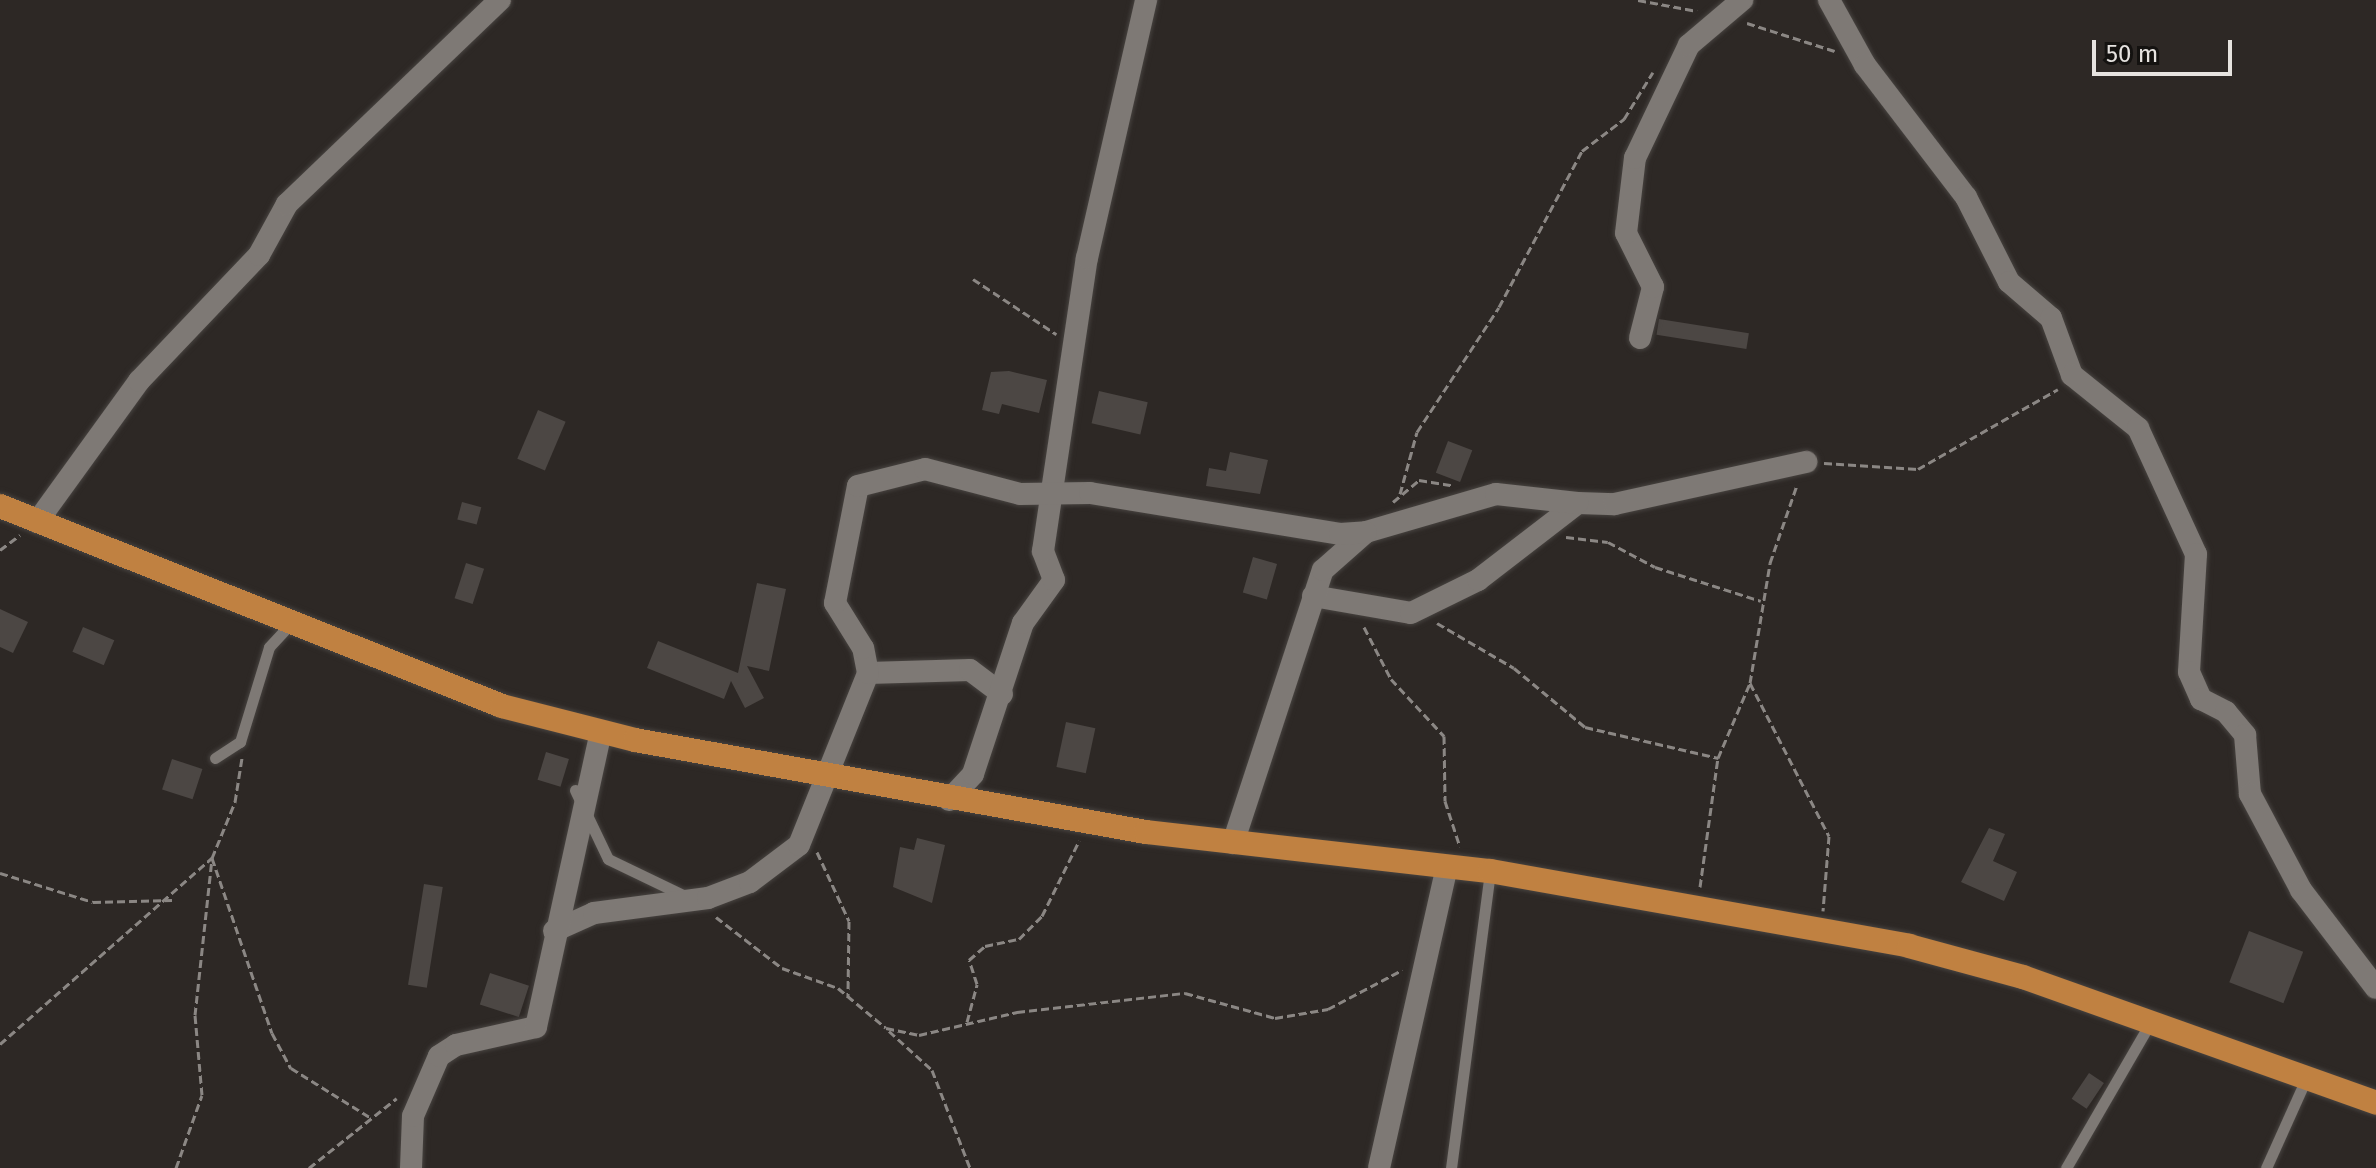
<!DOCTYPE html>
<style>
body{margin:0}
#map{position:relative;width:2376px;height:1168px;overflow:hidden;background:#2d2825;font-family:"Fira Sans",sans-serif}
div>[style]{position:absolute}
.building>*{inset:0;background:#4c4744;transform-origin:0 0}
.path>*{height:3px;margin-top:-1.5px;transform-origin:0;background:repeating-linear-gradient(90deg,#8b8784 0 8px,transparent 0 12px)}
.roads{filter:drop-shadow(0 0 2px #474340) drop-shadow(0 0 2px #474340)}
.lane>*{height:11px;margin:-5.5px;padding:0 5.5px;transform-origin:5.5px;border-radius:5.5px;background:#7e7975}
.street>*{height:22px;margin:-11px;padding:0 11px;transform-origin:11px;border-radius:11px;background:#7e7975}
.primary>*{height:24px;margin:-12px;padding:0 12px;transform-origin:12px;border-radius:12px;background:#c08141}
span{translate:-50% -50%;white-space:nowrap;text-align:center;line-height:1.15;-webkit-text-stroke:7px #141210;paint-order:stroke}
.scale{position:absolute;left:2092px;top:40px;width:140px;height:36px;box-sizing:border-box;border:4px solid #e6e3e0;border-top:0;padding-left:10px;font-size:24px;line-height:28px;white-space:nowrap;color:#e6e3e0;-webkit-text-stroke:6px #141210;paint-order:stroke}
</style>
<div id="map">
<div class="building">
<div style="left:1659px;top:319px;width:91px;height:16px;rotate:9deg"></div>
<div style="clip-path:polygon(1009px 371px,1047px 380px,1039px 413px,1002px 404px,999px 414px,982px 410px,991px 372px)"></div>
<div style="left:1099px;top:391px;width:50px;height:33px;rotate:13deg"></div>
<div style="left:538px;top:410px;width:30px;height:53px;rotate:23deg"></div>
<div style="left:1448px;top:441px;width:26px;height:34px;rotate:21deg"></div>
<div style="clip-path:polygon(1230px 452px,1268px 460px,1260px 494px,1206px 486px,1209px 468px,1226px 471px)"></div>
<div style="left:462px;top:502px;width:20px;height:18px;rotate:15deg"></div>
<div style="left:1253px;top:557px;width:25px;height:37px;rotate:16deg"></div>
<div style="left:466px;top:563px;width:19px;height:37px;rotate:18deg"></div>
<div style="clip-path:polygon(757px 583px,786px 589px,769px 671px,747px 666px,764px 698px,745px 708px,731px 681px,724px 699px,647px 668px,658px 641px,738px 673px)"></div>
<div style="clip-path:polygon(0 609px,28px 622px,13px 653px,0 647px)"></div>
<div style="left:83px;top:627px;width:34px;height:27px;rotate:23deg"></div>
<div style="left:1066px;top:722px;width:30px;height:46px;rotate:12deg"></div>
<div style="left:546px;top:752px;width:24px;height:29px;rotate:17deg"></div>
<div style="left:172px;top:759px;width:32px;height:32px;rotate:18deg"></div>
<div style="clip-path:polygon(1989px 828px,2005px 834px,1993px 861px,2017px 872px,2004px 901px,1961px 882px)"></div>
<div style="clip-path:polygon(917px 838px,945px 845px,932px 903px,893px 887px,900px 847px,914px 850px)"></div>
<div style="left:424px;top:884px;width:19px;height:102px;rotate:9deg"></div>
<div style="left:2249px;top:931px;width:58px;height:55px;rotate:21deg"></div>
<div style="left:490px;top:973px;width:41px;height:33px;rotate:18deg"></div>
<div style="left:2089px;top:1073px;width:18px;height:31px;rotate:34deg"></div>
</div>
<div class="path">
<div style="left:1638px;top:0;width:60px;rotate:10.6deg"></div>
<div style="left:1747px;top:23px;width:92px;rotate:17.7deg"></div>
<div style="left:973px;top:279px;width:100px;rotate:33.5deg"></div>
<div style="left:1824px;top:463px;width:94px;rotate:3.7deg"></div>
<div style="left:1918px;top:469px;width:161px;rotate:-29.7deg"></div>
<div style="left:1400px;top:494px;width:64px;rotate:-74.7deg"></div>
<div style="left:1417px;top:432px;width:149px;rotate:-56.7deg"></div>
<div style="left:1499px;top:307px;width:177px;rotate:-62deg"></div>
<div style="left:1582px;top:151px;width:53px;rotate:-37.3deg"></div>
<div style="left:1624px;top:119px;width:55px;rotate:-58.3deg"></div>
<div style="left:1393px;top:502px;width:34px;rotate:-40deg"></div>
<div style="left:1419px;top:480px;width:33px;rotate:9deg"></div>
<div style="left:1566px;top:537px;width:42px;rotate:6.8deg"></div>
<div style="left:1608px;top:542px;width:53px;rotate:28deg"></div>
<div style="left:1655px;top:567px;width:111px;rotate:17.8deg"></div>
<div style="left:0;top:550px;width:25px;rotate:-37deg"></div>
<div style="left:1437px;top:623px;width:89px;rotate:30.3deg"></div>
<div style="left:1514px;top:668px;width:92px;rotate:39.7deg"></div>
<div style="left:1585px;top:727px;width:137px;rotate:13.1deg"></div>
<div style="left:1364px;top:627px;width:59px;rotate:62.6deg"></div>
<div style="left:1391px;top:679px;width:78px;rotate:47.1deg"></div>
<div style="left:1444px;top:736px;width:65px;rotate:89.1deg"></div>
<div style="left:1445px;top:801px;width:48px;rotate:71.9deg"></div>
<div style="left:1750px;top:683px;width:172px;rotate:62.7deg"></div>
<div style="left:1829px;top:836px;width:75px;rotate:94.6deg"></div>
<div style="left:817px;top:852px;width:76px;rotate:65.1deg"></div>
<div style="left:849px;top:921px;width:76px;rotate:90.8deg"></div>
<div style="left:0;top:873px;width:97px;rotate:17.3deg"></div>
<div style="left:93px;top:902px;width:79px;rotate:-1.5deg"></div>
<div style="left:1700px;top:887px;width:130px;rotate:-82.1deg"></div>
<div style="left:1718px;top:758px;width:82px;rotate:-66.9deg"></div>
<div style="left:1750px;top:683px;width:122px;rotate:-80.5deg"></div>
<div style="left:1770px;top:563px;width:83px;rotate:-70.9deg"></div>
<div style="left:716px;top:917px;width:83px;rotate:37.7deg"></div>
<div style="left:782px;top:968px;width:59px;rotate:19.7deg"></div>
<div style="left:838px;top:988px;width:62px;rotate:39.8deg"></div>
<div style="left:886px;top:1028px;width:34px;rotate:12deg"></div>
<div style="left:919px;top:1035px;width:101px;rotate:-13.2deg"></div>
<div style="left:1017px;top:1012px;width:169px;rotate:-6.5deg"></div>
<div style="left:1185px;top:993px;width:93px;rotate:15.5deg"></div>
<div style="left:1275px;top:1018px;width:54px;rotate:-9.6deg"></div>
<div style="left:1328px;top:1009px;width:84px;rotate:-27.8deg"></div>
<div style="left:967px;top:1022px;width:39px;rotate:-75deg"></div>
<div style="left:977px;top:984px;width:25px;rotate:-108deg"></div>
<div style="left:969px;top:960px;width:21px;rotate:-41deg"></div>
<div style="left:985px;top:946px;width:35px;rotate:-12deg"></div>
<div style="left:1019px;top:939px;width:33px;rotate:-45deg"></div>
<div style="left:1042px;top:916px;width:84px;rotate:-63.7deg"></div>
<div style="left:889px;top:1031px;width:58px;rotate:42.2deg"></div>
<div style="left:932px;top:1070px;width:105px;rotate:68.8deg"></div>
<div style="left:0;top:1044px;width:282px;rotate:-41.3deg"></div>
<div style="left:212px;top:858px;width:61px;rotate:-67.7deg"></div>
<div style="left:235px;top:802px;width:45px;rotate:-81deg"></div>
<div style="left:176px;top:1168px;width:77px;rotate:-70.4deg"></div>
<div style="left:202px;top:1095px;width:80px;rotate:-95deg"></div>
<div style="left:195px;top:1015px;width:158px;rotate:-83.8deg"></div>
<div style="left:212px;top:858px;width:185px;rotate:71.1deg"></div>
<div style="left:272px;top:1033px;width:40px;rotate:62deg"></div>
<div style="left:291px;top:1068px;width:94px;rotate:32deg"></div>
<div style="left:309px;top:1168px;width:112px;rotate:-38.5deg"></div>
</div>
<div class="roads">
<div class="lane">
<div style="left:215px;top:758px;width:30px;rotate:-33deg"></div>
<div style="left:240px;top:742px;width:99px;rotate:-73deg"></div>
<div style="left:269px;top:647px;width:33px;rotate:-47deg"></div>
<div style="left:575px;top:790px;width:76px;rotate:64.4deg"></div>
<div style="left:608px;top:859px;width:90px;rotate:25.7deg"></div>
<div style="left:1451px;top:1168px;width:300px;rotate:-82.5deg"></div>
<div style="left:2066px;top:1168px;width:168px;rotate:-59.9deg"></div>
<div style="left:2266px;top:1168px;width:98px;rotate:-65.8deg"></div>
</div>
<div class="street">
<div style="left:1829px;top:0;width:74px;rotate:61deg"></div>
<div style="left:1865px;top:65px;width:166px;rotate:52.6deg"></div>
<div style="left:1966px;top:197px;width:95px;rotate:63.2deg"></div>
<div style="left:2009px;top:282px;width:55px;rotate:40.6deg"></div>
<div style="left:2051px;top:318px;width:61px;rotate:69.8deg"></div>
<div style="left:2072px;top:375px;width:85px;rotate:38.8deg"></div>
<div style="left:2138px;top:428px;width:139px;rotate:65.3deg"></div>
<div style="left:2196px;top:554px;width:118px;rotate:93.4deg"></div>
<div style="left:2189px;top:672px;width:30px;rotate:66deg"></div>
<div style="left:2201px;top:699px;width:28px;rotate:27deg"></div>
<div style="left:2226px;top:712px;width:30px;rotate:50deg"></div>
<div style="left:2245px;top:735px;width:59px;rotate:85.2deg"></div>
<div style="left:2250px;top:794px;width:109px;rotate:62deg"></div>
<div style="left:2301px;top:890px;width:123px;rotate:52.6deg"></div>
<div style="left:1640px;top:338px;width:53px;rotate:-75.7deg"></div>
<div style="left:1653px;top:287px;width:60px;rotate:-116.6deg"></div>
<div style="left:1626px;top:233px;width:76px;rotate:-83.2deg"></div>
<div style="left:1635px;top:158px;width:125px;rotate:-64.5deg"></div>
<div style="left:1689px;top:45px;width:70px;rotate:-40.3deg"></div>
<div style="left:37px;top:522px;width:174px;rotate:-54.1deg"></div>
<div style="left:139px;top:381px;width:174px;rotate:-46.4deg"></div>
<div style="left:259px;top:255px;width:58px;rotate:-61.2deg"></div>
<div style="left:287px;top:204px;width:295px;rotate:-43.8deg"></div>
<div style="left:1313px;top:596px;width:99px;rotate:9.8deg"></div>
<div style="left:1411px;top:613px;width:75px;rotate:-26.2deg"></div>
<div style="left:1478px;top:580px;width:126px;rotate:-37.6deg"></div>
<div style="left:1578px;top:503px;width:37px;rotate:2deg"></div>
<div style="left:1615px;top:504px;width:196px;rotate:-12.4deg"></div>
<div style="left:868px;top:673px;width:102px;rotate:-1.7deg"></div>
<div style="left:970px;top:670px;width:40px;rotate:37deg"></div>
<div style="left:949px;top:800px;width:35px;rotate:-47deg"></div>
<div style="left:973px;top:774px;width:159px;rotate:-71.7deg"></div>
<div style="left:1023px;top:623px;width:53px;rotate:-54.2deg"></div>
<div style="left:1054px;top:580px;width:31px;rotate:-111deg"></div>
<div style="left:1043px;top:551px;width:296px;rotate:-81.5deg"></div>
<div style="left:1087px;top:258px;width:265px;rotate:-77.1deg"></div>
<div style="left:1233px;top:843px;width:287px;rotate:-71.8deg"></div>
<div style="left:1323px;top:570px;width:57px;rotate:-41.5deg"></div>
<div style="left:1366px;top:532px;width:135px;rotate:-16.3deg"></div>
<div style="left:1496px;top:494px;width:82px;rotate:6.3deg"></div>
<div style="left:554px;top:931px;width:44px;rotate:-24.2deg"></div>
<div style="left:594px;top:913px;width:115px;rotate:-7.5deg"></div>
<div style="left:708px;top:898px;width:45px;rotate:-20.9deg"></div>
<div style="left:750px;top:882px;width:61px;rotate:-37.1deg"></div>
<div style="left:799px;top:845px;width:185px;rotate:-68.1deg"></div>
<div style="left:868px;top:673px;width:25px;rotate:-101deg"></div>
<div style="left:863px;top:648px;width:53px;rotate:-121.9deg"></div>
<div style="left:835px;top:603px;width:119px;rotate:-78.9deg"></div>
<div style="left:858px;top:486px;width:69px;rotate:-14.2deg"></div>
<div style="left:925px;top:469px;width:98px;rotate:14.7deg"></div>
<div style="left:1020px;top:494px;width:70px;rotate:-0.8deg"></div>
<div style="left:1090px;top:493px;width:253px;rotate:9.3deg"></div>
<div style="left:1340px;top:534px;width:26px;rotate:-4deg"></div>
<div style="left:411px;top:1168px;width:52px;rotate:-87.8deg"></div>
<div style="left:413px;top:1116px;width:65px;rotate:-66.6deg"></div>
<div style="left:439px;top:1056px;width:20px;rotate:-33deg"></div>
<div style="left:456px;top:1045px;width:82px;rotate:-12.7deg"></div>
<div style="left:536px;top:1027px;width:302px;rotate:-77.6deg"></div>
<div style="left:1379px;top:1168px;width:309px;rotate:-77.3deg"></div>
</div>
<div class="primary">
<div style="left:0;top:506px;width:540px;rotate:21.72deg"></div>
<div style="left:502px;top:706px;width:137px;rotate:14.3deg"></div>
<div style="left:635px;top:740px;width:519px;rotate:10.21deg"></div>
<div style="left:1146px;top:832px;width:346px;rotate:6.5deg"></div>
<div style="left:1490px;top:871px;width:426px;rotate:10.1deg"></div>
<div style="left:1909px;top:946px;width:118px;rotate:15.2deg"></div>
<div style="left:2023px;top:977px;width:375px;rotate:19.6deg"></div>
</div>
</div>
<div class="scale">50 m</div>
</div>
